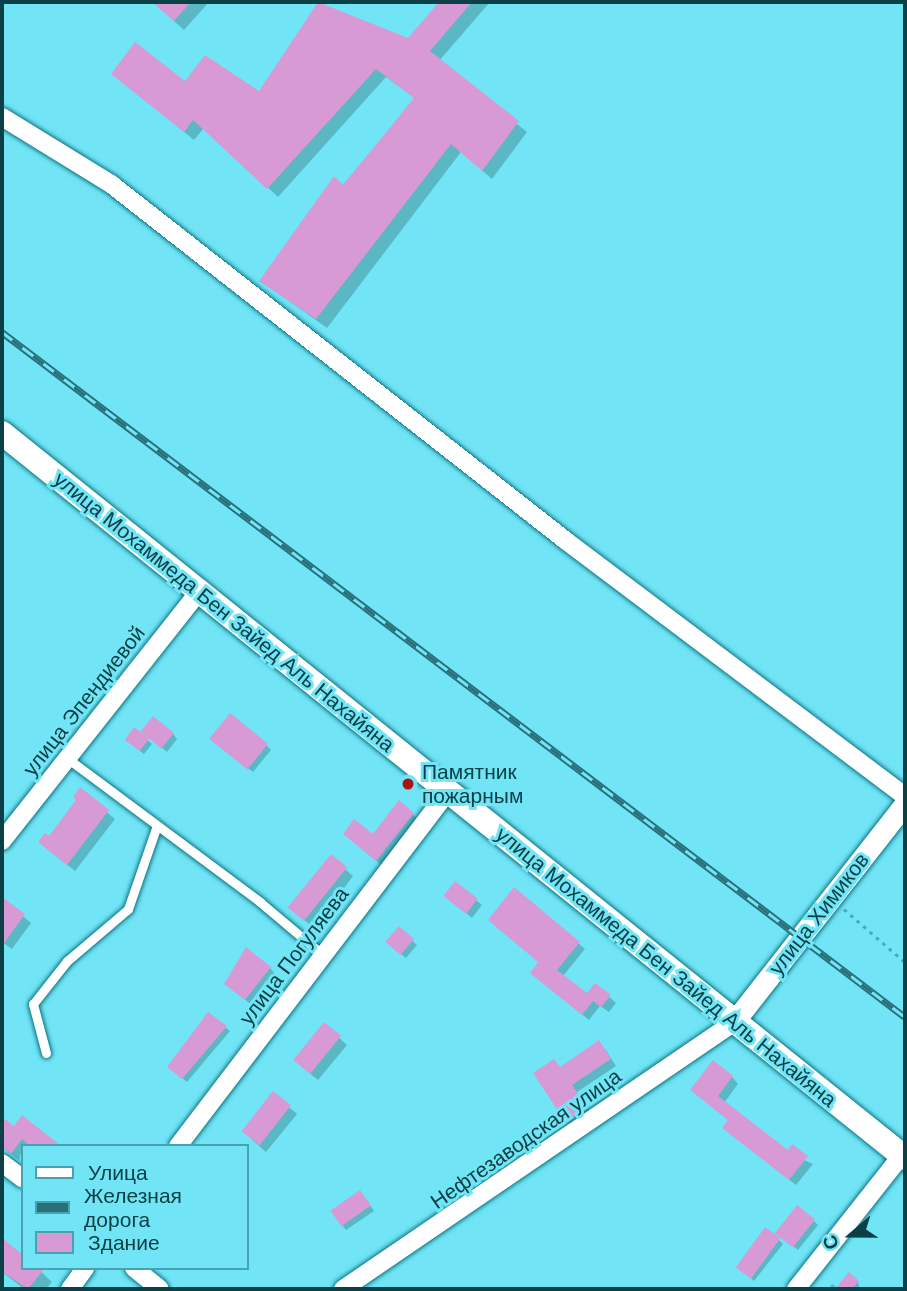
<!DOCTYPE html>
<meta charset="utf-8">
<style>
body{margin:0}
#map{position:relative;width:907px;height:1291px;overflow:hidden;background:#71e5f6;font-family:Arial,sans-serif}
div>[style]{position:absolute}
.shadow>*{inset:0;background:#0003}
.building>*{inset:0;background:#d89ad4;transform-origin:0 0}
.path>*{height:2.5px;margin-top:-1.25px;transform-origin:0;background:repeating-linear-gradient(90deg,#4ca9b7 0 3.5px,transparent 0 8.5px)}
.roads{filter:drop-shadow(0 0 2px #0a7481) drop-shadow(0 0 2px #0a7481)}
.service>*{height:9px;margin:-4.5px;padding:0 4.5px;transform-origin:4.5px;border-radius:4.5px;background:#fff}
.minor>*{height:18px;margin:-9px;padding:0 9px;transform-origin:9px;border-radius:9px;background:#fff}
.tertiary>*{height:21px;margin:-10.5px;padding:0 10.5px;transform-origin:10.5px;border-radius:10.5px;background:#fff}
.secondary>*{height:24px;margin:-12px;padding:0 12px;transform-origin:12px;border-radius:12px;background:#fff}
.rail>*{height:7px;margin-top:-3.5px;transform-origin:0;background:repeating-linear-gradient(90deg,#71e5f6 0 13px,#29707a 0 26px);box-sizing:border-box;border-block:2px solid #29707a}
.dots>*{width:19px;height:19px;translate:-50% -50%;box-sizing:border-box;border:4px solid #71e5f6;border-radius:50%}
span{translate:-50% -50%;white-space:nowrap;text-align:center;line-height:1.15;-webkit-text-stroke:6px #71e5f6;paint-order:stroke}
.street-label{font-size:21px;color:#0b4047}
.poi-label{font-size:21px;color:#0b4047}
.left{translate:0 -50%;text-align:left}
.frame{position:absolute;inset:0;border:4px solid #0b4047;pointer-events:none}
.legend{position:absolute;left:21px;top:1144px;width:228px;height:126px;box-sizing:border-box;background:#71e5f6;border:2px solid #48a3b0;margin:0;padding:9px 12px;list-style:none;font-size:21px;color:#0b4047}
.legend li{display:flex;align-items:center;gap:14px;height:35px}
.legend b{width:35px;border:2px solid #48a3b0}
.north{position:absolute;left:816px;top:1200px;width:70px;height:70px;-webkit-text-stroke:5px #71e5f6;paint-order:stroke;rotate:250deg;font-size:19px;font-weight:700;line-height:28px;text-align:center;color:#0b4047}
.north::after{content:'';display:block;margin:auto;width:24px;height:32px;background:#0b4047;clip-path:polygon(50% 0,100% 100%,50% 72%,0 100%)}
</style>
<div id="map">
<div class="shadow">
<div style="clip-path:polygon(153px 2px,209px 2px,184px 30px)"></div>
<div style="clip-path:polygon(441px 2px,490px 2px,439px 61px,527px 132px,492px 179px,461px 152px,327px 328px,261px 281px,416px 99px,386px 77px,278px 197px,204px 128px,194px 140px,113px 74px,259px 94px,409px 40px)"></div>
<div style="clip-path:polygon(135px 729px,152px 744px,144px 754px,131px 744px)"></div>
<div style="clip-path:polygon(173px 734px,177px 739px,167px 752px,148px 736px)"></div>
<div style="clip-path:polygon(217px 744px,266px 745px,271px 750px,253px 772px)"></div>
<div style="clip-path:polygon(80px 790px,115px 819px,75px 871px,47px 849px,49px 838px,78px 800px)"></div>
<div style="clip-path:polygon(399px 803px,420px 821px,384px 867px,352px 841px,373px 836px)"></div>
<div style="clip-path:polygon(331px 857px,353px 876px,314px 928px,299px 916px)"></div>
<div style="clip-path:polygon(455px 883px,482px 905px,472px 918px,450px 900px)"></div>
<div style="clip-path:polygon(2px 899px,31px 923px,12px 949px,2px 942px)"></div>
<div style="clip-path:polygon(399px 929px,417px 945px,406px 958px,392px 947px)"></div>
<div style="clip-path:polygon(578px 943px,585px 949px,563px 976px,587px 996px,596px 985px,616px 1003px,609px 1012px,600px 1006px,589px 1020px,538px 979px)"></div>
<div style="clip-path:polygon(270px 968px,277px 976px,253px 1006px,234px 991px)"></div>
<div style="clip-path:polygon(324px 1024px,347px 1045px,318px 1080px,302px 1067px)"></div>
<div style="clip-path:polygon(225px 1027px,230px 1031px,187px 1082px,174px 1071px)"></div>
<div style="clip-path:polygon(605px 1049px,616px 1066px,577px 1092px,593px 1115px,574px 1128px,568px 1122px,561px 1068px)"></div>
<div style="clip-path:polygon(732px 1077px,738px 1084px,724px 1103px,788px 1153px,813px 1164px,796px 1185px,731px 1134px,730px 1121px,699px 1096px)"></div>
<div style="clip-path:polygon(289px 1107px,297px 1114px,266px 1152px,250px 1138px)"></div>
<div style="clip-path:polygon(2px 1119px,30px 1145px,23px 1146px,19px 1160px,2px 1147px)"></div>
<div style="clip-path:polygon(364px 1196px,374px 1211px,346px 1230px,342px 1225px)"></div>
<div style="clip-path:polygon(813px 1220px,818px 1225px,798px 1250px,782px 1237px)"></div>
<div style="clip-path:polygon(778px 1239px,783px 1244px,754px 1281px,741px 1270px)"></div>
<div style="clip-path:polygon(2px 1240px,23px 1268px,37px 1268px,52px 1282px,46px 1289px,24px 1289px,2px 1272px)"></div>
<div style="clip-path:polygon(858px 1282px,860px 1289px,828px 1289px,832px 1284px,838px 1288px)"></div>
</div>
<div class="building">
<div style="clip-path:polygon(152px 2px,191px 2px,174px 21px)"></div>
<div style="clip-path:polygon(318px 2px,408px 38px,439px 2px,472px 2px,430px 51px,519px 121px,482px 171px,451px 144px,316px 319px,259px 281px,334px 176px,343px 185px,414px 98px,376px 69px,267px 189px,193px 120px,184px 132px,111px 74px,135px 42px,185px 81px,205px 55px,259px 91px)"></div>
<div style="left:230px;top:713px;width:49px;height:33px;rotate:39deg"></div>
<div style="left:153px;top:716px;width:27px;height:20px;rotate:39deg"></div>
<div style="left:134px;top:727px;width:19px;height:16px;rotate:36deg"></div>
<div style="clip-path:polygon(80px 787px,109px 810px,67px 865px,38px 842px,45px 833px,49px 836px,76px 800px,73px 797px)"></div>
<div style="clip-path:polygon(399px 800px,414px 813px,376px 861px,343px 834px,354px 819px,373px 834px)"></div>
<div style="left:331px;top:854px;width:21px;height:69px;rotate:39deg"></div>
<div style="left:455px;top:881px;width:29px;height:19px;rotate:38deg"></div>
<div style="clip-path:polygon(514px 887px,580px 942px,557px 970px,587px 993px,595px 983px,611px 995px,601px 1007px,593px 1001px,582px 1015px,530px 973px,538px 962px,488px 920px)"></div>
<div style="clip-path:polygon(2px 897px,25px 914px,2px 946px)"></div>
<div style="left:399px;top:926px;width:20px;height:21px;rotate:41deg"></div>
<div style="clip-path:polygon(246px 947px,271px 967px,245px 1000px,224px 984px)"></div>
<div style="clip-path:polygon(208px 1012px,227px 1026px,182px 1079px,167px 1067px)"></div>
<div style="left:324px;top:1022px;width:22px;height:49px;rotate:39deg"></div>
<div style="clip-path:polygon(599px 1040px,611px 1059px,572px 1085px,588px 1108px,566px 1123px,533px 1073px,554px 1059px,560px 1067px)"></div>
<div style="clip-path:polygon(713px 1060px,733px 1076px,718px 1096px,788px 1150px,792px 1144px,808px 1156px,789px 1180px,722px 1128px,728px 1120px,690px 1090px)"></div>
<div style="left:273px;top:1091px;width:23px;height:51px;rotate:38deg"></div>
<div style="clip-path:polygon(22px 1115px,61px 1146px,30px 1146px,22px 1139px,11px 1154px,2px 1147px,2px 1117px,14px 1126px)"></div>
<div style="left:360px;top:1190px;width:19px;height:36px;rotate:55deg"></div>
<div style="left:797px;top:1205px;width:23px;height:36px;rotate:38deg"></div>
<div style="left:765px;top:1227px;width:19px;height:50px;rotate:36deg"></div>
<div style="clip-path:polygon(2px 1238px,23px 1255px,23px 1268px,45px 1268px,28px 1289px,2px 1272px)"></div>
<div style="clip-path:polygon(849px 1272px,859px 1281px,852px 1289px,835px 1289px)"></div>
</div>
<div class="path">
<div style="left:844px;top:909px;width:81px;rotate:41deg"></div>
</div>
<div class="roads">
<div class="service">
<div style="left:67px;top:758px;width:241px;rotate:36.7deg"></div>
<div style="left:260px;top:902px;width:82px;rotate:40.1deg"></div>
<div style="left:46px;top:1053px;width:51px;rotate:-104.9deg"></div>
<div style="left:33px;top:1004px;width:55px;rotate:-51.7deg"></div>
<div style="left:67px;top:961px;width:80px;rotate:-40.4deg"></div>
<div style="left:128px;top:909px;width:86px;rotate:-70.9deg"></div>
</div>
<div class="minor">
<div style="left:2px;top:117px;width:128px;rotate:31.6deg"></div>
<div style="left:111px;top:184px;width:577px;rotate:38.1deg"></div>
<div style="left:565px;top:540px;width:426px;rotate:37deg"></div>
<div style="left:2px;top:841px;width:321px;rotate:-51.7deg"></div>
<div style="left:178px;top:1146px;width:444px;rotate:-52.7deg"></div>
<div style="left:2px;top:1163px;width:26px;rotate:37deg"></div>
<div style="left:134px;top:1268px;width:33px;rotate:39deg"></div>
<div style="left:70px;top:1289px;width:26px;rotate:-54deg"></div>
<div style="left:343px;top:1289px;width:472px;rotate:-34.3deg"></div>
<div style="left:796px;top:1289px;width:171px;rotate:-51.7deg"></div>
</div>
<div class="tertiary">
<div style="left:733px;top:1023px;width:278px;rotate:-51.9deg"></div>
</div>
<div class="secondary">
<div style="left:2px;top:433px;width:1158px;rotate:38.76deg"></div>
</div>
</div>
<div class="rail">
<div style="left:2px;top:332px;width:1133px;rotate:37.18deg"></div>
</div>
<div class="dots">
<div style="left:408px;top:784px;background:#a91611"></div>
</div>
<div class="street-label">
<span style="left:224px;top:612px;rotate:39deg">улица Мохаммеда Бен Зайед Аль Нахайяна</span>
<span style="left:84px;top:701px;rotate:-52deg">улица Эпендиевой</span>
<span style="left:819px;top:914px;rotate:-52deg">улица Химиков</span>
<span style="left:294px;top:956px;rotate:-53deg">улица Погуляева</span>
<span style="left:666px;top:967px;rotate:39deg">улица Мохаммеда Бен Зайед Аль Нахайяна</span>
<span style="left:526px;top:1139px;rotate:-35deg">Нефтезаводская улица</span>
</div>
<div class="poi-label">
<span class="left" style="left:422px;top:784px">Памятник<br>пожарным</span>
</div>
<div class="frame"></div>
<ul class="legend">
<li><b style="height:9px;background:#fff"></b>Улица</li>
<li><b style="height:9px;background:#29707a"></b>Железная дорога</li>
<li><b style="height:19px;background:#d89ad4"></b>Здание</li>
</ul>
<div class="north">С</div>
</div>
